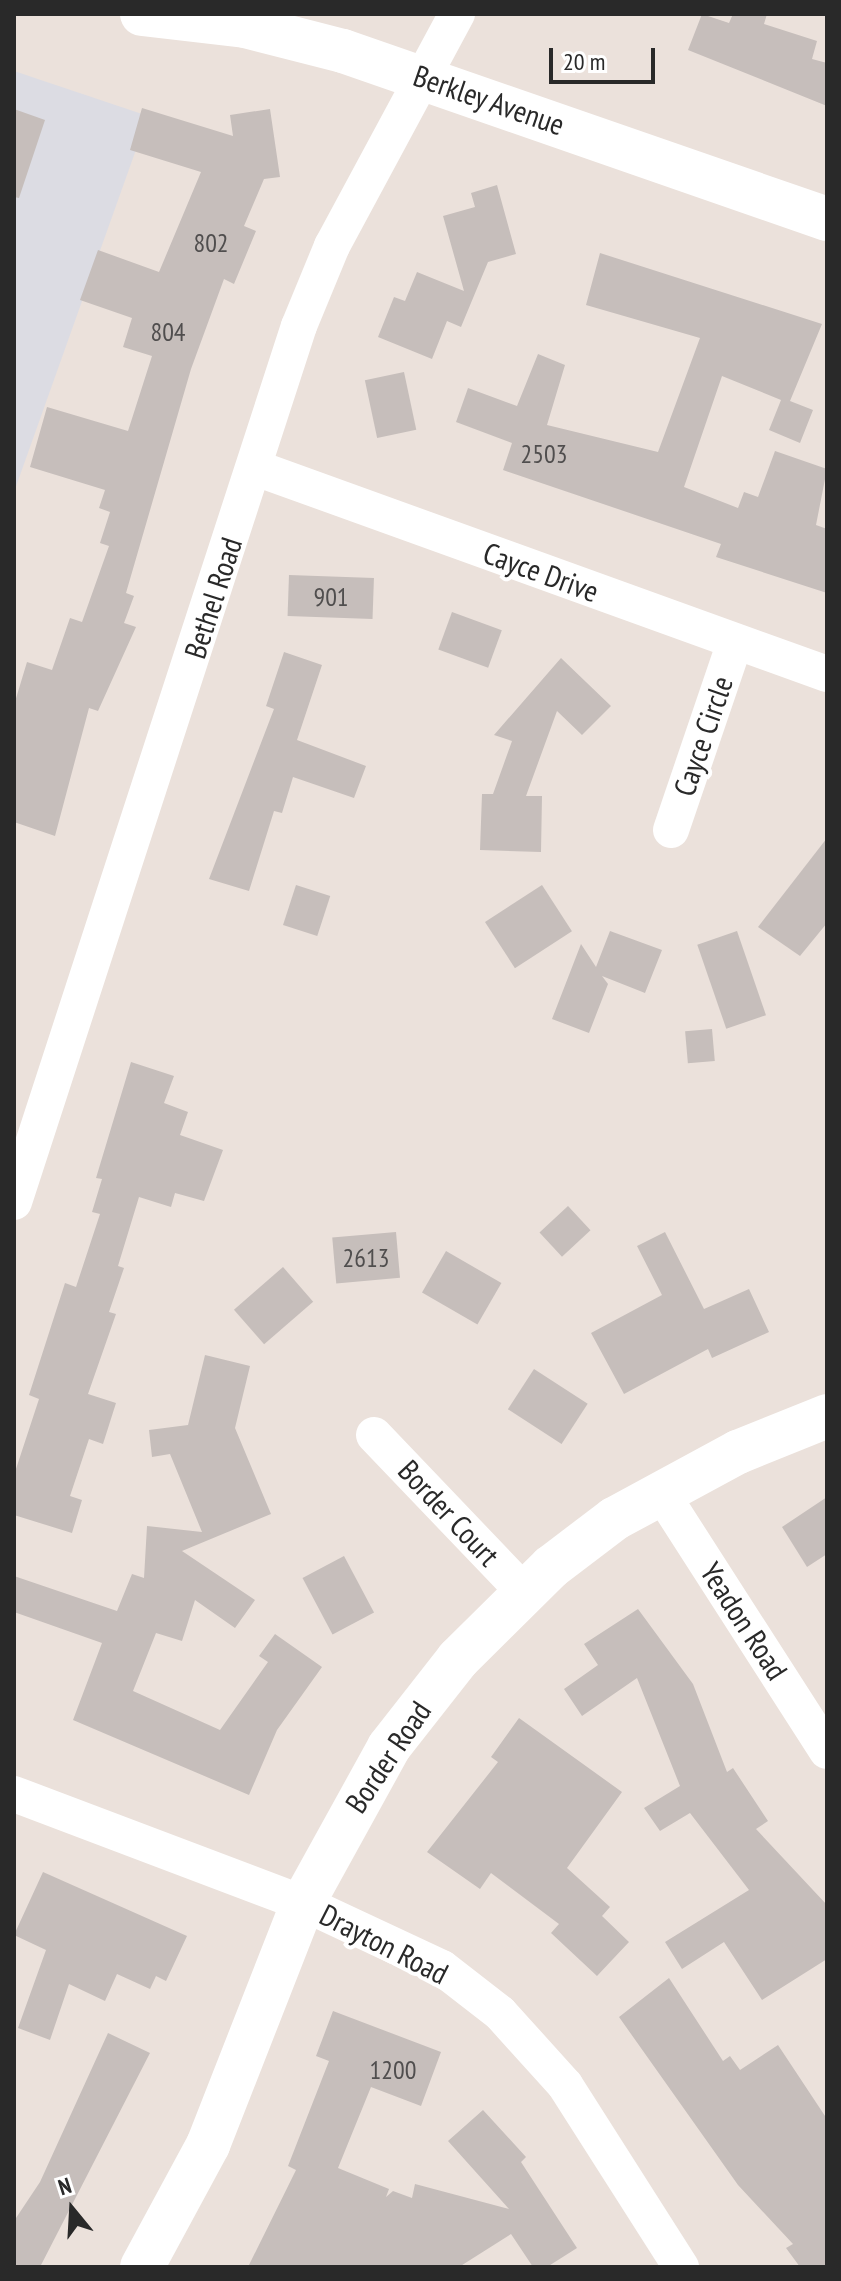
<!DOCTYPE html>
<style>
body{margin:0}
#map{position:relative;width:841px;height:2281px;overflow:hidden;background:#ebe1db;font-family:"PT Sans Narrow",sans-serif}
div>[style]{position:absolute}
.industrial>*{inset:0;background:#dcdce3}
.building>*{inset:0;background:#c6bebb;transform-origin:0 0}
.street>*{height:36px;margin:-18px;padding:0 18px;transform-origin:18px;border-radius:18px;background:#fff}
.secondary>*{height:44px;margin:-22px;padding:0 22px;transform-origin:22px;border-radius:22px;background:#fff}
span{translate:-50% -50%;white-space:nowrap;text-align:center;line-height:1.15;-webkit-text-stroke:8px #fff;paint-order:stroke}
.number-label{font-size:26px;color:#504e4e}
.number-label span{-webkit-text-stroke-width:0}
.street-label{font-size:30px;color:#292929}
.frame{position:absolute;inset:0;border:16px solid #292929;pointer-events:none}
.north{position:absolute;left:32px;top:2169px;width:80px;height:80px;-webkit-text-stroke:6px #fff;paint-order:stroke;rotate:342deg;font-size:22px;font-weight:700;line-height:32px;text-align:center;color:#292929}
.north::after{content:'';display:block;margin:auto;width:28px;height:36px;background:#292929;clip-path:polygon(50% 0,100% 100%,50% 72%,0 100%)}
.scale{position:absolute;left:549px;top:48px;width:106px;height:36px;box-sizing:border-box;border:4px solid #292929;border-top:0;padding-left:10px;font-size:24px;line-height:28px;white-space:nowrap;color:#292929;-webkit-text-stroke:6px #fff;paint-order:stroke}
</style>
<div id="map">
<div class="industrial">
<div style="clip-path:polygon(14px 71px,148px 116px,14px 492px)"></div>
</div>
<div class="building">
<div style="clip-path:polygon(702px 14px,729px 23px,733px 14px,767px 14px,764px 24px,817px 41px,812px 59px,827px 63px,827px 106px,688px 50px)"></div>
<div style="clip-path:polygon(142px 108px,233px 136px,230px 115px,270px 109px,280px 177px,264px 179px,244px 226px,256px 231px,234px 284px,224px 279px,191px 369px,126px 593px,134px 596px,124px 623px,136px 627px,98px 711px,89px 708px,55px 836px,14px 822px,14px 705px,27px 662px,52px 670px,70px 618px,82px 622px,109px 546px,100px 543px,110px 512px,99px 508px,105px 490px,30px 467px,47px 407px,128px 431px,152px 356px,123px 347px,132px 318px,80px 300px,98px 250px,159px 272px,201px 172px,130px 150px)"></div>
<div style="clip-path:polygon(14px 109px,45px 120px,19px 198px,14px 197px)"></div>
<div style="clip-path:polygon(497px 185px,516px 254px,488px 262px,461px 327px,447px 321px,432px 359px,378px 337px,394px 297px,405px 301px,417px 272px,464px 291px,443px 216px,475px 207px,471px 193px)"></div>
<div style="clip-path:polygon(600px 253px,822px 324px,790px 401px,813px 410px,800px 443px,769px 430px,781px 400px,722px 376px,684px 487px,738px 508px,744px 492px,758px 497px,775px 451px,827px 469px,816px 525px,827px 529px,827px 593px,716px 557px,721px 544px,503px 470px,512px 443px,456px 422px,468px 388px,517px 406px,538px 354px,565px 365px,547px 425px,658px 452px,700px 338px,586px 305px)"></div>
<div style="left:404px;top:372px;width:59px;height:40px;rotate:78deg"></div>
<div style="left:289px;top:575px;width:85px;height:41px;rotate:2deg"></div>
<div style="left:452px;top:612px;width:53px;height:40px;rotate:20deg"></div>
<div style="clip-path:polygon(284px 652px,322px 665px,297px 740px,366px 766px,354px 798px,293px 777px,282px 813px,274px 811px,249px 891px,209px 879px,274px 709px,266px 706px)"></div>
<div style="clip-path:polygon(561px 658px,611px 706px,582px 735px,557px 711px,526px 796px,542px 796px,541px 852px,480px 850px,482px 794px,493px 794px,512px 741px,494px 735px)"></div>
<div style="clip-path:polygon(827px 838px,827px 923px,800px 956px,758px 927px)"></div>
<div style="left:296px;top:885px;width:36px;height:42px;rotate:18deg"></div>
<div style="left:542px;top:885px;width:55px;height:68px;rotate:57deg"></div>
<div style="clip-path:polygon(610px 931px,662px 950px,645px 993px,602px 976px,608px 984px,589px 1033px,552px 1019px,581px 944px,596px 967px)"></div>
<div style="left:737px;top:931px;width:89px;height:42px;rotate:71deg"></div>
<div style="left:712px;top:1029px;width:32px;height:27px;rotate:85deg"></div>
<div style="clip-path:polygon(131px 1062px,174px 1076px,164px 1103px,188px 1112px,180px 1135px,223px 1150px,204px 1201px,175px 1193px,171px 1207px,139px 1197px,118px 1266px,124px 1268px,109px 1312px,116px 1314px,88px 1394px,116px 1403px,103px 1444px,89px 1439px,70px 1496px,82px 1500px,72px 1533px,14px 1515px,14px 1475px,39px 1399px,29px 1395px,65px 1283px,76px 1287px,100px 1214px,92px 1212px,102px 1179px,96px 1178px)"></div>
<div style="left:568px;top:1206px;width:33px;height:39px;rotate:47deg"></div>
<div style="left:396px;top:1232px;width:46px;height:64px;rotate:85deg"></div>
<div style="clip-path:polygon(665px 1232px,704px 1309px,749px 1289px,769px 1332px,712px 1358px,708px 1349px,624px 1394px,591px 1333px,662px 1295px,637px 1246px)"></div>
<div style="left:446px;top:1251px;width:64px;height:48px;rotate:30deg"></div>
<div style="left:283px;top:1267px;width:46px;height:65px;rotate:49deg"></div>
<div style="clip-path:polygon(205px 1355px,250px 1366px,235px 1428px,271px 1514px,182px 1551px,255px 1600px,235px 1628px,195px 1600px,182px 1641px,156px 1633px,133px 1691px,220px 1730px,268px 1662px,259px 1656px,275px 1634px,322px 1667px,277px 1730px,249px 1795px,73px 1720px,102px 1643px,14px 1612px,14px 1576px,117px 1611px,132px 1574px,144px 1578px,147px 1526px,202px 1532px,170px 1454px,152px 1457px,149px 1430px,188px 1425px)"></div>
<div style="left:534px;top:1369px;width:64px;height:48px;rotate:33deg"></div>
<div style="clip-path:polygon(827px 1497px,827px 1554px,807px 1567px,782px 1527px)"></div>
<div style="left:344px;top:1556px;width:64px;height:47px;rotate:62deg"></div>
<div style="clip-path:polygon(638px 1609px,693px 1684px,727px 1772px,733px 1768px,768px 1821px,756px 1829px,827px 1905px,827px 1959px,762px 2000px,724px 1942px,682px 1969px,665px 1942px,749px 1890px,690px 1813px,660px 1831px,644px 1808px,680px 1786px,637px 1678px,582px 1716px,564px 1689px,598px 1665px,584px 1644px)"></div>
<div style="clip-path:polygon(519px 1718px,622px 1792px,567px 1868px,610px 1907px,602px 1916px,629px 1942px,597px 1976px,551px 1933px,559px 1924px,491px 1873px,480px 1889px,427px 1852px,498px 1762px,491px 1757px)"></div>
<div style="clip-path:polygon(43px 1872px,187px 1936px,166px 1981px,156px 1976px,150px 1989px,117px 1974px,105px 2001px,69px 1984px,50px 2040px,18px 2028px,46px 1950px,14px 1935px)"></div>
<div style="clip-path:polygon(669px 1978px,723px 2061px,730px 2056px,740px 2070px,778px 2045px,827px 2119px,827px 2267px,800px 2267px,786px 2248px,793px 2244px,738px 2185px,619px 2017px)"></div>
<div style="clip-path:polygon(333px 2011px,441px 2052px,421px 2106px,371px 2087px,338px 2168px,389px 2189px,386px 2197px,393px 2191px,412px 2198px,415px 2184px,509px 2209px,448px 2141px,483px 2110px,526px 2157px,521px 2162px,577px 2248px,547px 2267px,533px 2267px,511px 2234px,459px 2267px,248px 2267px,296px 2170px,288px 2166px,329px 2061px,316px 2056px)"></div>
<div style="clip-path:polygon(108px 2033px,150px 2053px,40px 2267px,14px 2267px,14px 2221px,40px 2182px)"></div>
</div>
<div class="street">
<div style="left:256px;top:468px;width:607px;rotate:19.84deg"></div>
<div style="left:671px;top:830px;width:199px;rotate:-71.2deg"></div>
<div style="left:14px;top:1202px;width:921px;rotate:-71.98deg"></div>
<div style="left:299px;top:326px;width:87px;rotate:-67.6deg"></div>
<div style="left:332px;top:246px;width:264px;rotate:-61.7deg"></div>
<div style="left:374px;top:1435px;width:217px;rotate:46.3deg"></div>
<div style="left:660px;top:1491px;width:309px;rotate:57.3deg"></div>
<div style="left:14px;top:1794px;width:309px;rotate:20.7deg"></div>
<div style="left:303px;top:1903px;width:153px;rotate:25.1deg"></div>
<div style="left:442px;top:1968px;width:73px;rotate:37.8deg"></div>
<div style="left:500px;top:2013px;width:97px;rotate:47.9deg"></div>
<div style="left:565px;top:2085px;width:216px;rotate:57.5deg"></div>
</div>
<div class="secondary">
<div style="left:142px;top:14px;width:104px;rotate:6.6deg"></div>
<div style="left:245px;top:26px;width:101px;rotate:14.3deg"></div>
<div style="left:343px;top:51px;width:512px;rotate:19.14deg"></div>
<div style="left:142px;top:2267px;width:139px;rotate:-61.6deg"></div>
<div style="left:208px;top:2145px;width:260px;rotate:-68.6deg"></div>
<div style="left:303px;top:1903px;width:178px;rotate:-61.1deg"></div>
<div style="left:389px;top:1747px;width:112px;rotate:-51.9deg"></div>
<div style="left:458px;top:1659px;width:131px;rotate:-44.7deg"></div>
<div style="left:551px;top:1567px;width:79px;rotate:-37.3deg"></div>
<div style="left:614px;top:1519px;width:141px;rotate:-28.4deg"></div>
<div style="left:738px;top:1452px;width:96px;rotate:-22deg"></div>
</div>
<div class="number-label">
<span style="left:211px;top:243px">802</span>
<span style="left:168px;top:332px">804</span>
<span style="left:544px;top:454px">2503</span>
<span style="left:331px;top:597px">901</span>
<span style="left:366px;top:1258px">2613</span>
<span style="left:393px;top:2070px">1200</span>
</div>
<div class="street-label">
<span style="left:489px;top:100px;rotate:19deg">Berkley Avenue</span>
<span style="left:541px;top:572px;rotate:20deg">Cayce Drive</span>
<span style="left:213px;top:598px;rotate:-72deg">Bethel Road</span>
<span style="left:703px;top:736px;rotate:-71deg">Cayce Circle</span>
<span style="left:449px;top:1513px;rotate:47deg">Border Court</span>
<span style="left:744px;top:1621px;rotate:57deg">Yeadon Road</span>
<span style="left:388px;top:1757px;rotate:-56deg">Border Road</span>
<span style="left:384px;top:1944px;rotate:27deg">Drayton Road</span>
</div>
<div class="frame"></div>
<div class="north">N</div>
<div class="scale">20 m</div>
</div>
